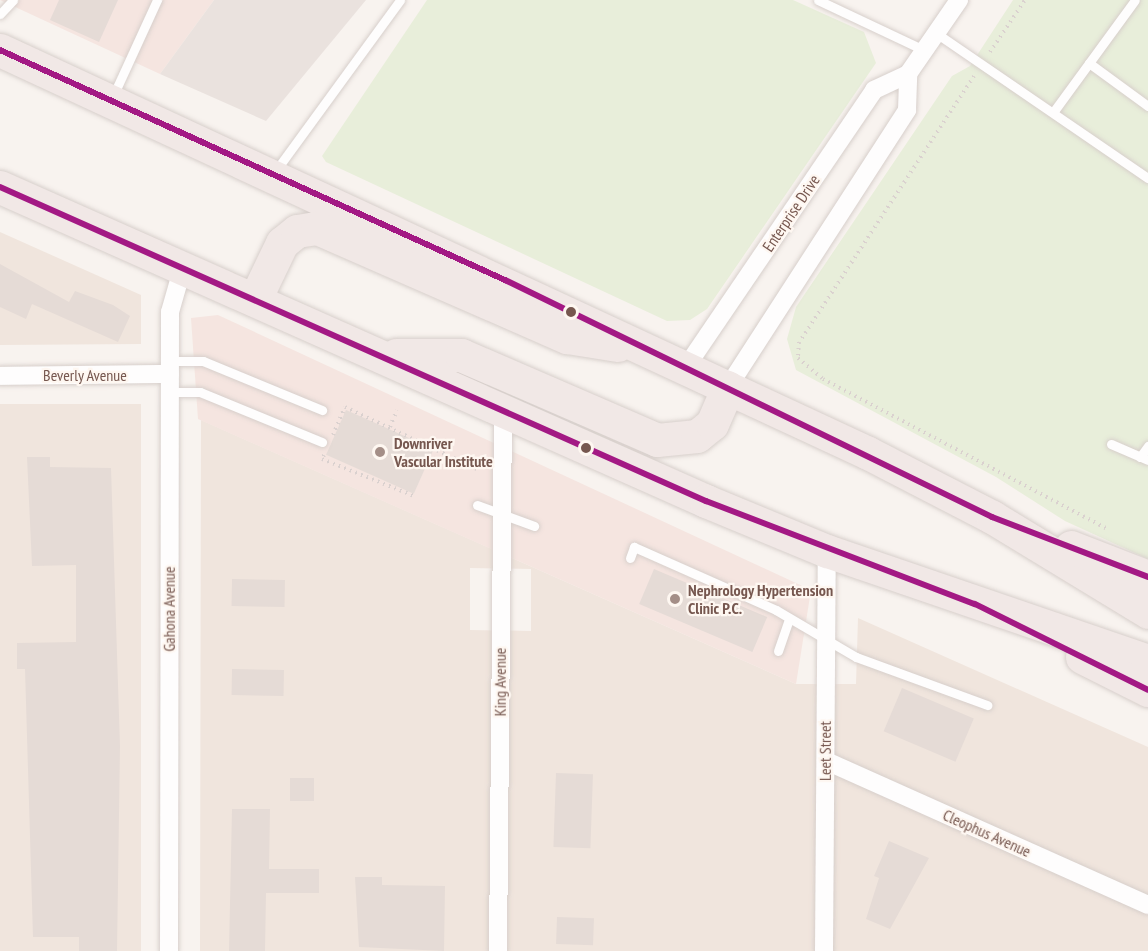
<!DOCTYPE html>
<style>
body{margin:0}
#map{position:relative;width:1148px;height:951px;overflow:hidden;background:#f8f3ef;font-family:"PT Sans Narrow",sans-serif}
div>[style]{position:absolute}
.residential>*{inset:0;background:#f0e5dd;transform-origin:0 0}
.commercial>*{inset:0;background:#f5e5e0}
.industrial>*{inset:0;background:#eae2de}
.green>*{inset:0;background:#e8eeda}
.building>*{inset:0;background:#e5dbd6;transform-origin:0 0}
.path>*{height:4px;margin-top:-2px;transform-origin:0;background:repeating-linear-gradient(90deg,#dad1cf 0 1.5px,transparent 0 6px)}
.roads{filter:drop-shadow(0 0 2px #d7cfcb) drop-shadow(0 0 2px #d7cfcb)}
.lane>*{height:9px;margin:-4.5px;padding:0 4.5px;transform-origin:4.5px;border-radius:4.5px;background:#fefdfd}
.street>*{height:18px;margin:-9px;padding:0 9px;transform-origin:9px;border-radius:9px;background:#fefdfd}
.highway>*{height:33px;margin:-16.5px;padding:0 16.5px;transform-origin:16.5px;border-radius:16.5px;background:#f1e8e6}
.bus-1>*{height:6px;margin:-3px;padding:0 3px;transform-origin:3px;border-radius:3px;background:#a31984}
.dots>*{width:16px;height:16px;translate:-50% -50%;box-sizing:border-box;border:3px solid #fef7f1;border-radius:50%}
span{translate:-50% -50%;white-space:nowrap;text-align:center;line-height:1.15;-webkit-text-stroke:4.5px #fef7f1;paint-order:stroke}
.street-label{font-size:16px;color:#76574f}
.poi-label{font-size:16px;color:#76574f;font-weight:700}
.left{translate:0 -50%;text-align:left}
</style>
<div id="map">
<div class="residential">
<div style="clip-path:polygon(0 232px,141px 295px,141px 344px,0 345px)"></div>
<div style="left:0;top:404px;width:141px;height:547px"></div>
<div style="clip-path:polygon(evenodd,201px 420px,796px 684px,856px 684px,858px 618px,1148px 747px,1148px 951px,200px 951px,201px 420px,470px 568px,531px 569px,531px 631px,470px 630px,470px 568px)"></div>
</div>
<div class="commercial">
<div style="clip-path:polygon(0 0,214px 0,160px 74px)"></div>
<div style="clip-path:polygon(218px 315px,811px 590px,796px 684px,198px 419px,191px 318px)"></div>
</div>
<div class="industrial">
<div style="clip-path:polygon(214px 0,366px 0,266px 121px,160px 74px)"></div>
</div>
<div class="green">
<div style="clip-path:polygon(427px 0,793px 0,864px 32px,876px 63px,707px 309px,690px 320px,667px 321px,326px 162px,322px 156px)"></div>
<div style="clip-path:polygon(1013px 0,1148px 0,1148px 559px,1065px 521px,996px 477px,796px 370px,787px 339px,796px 307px,952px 76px,970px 66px)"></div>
</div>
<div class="building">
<div style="clip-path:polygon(59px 0,118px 0,99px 42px,50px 20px)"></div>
<div style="clip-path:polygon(0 264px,69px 302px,75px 291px,113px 305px,130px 316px,118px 342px,32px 304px,26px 319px,0 307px)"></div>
<div style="left:346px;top:410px;width:96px;height:49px;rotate:24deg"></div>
<div style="clip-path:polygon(27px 457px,50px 457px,50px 467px,111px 468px,120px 746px,117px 951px,79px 951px,79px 937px,33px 937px,25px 669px,17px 669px,17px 643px,76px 642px,76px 565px,32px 566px)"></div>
<div style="left:654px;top:569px;width:123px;height:38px;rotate:23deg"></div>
<div style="left:232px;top:579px;width:53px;height:27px;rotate:1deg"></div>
<div style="left:232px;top:669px;width:52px;height:26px;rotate:1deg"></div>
<div style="left:902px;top:688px;width:78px;height:47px;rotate:23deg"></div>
<div style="left:556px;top:773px;width:37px;height:74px;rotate:2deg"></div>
<div style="left:290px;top:778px;width:24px;height:23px"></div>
<div style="clip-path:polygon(232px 809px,270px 809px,269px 869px,319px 869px,319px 893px,266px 893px,265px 951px,229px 951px)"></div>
<div style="clip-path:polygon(889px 841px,929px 858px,890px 929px,866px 919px,879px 878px,874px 876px)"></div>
<div style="clip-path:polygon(355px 877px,382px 877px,382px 885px,445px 886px,444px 951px,359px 947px)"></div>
<div style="left:557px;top:917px;width:37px;height:27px;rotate:2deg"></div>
</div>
<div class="path">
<div style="left:990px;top:52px;width:63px;rotate:-56.1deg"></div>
<div style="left:974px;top:76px;width:318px;rotate:123.3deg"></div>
<div style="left:799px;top:342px;width:16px;rotate:94deg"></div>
<div style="left:798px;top:358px;width:33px;rotate:40deg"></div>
<div style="left:823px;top:379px;width:323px;rotate:27.8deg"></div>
<div style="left:390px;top:427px;width:18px;rotate:-68deg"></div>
<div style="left:333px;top:435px;width:30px;rotate:-67deg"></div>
<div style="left:345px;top:407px;width:146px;rotate:25.2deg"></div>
<div style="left:324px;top:455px;width:4px;rotate:117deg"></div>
<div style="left:322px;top:459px;width:99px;rotate:21.9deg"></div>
</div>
<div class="roads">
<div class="lane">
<div style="left:818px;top:0;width:117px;rotate:25.3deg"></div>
<div style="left:0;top:14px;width:19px;rotate:-47deg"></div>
<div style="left:936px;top:33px;width:257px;rotate:34.4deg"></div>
<div style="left:1089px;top:63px;width:73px;rotate:36.1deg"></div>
<div style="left:113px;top:96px;width:106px;rotate:-65.4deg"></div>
<div style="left:1054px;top:111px;width:137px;rotate:-53.9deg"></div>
<div style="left:274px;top:173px;width:214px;rotate:-53.9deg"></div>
<div style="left:170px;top:361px;width:33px"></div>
<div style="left:203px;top:361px;width:129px;rotate:22.4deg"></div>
<div style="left:170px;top:392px;width:30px"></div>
<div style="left:200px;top:392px;width:132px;rotate:22.3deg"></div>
<div style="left:1111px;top:444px;width:40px;rotate:23.4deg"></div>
<div style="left:1140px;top:457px;width:14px;rotate:-54deg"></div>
<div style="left:477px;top:505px;width:61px;rotate:20.2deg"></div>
<div style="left:630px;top:558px;width:12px;rotate:-70deg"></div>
<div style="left:634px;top:547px;width:155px;rotate:23.9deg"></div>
<div style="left:776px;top:610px;width:93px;rotate:30.4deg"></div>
<div style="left:856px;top:657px;width:140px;rotate:20.1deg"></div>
<div style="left:778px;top:651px;width:34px;rotate:-71deg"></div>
</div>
<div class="street">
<div style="left:686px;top:367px;width:335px;rotate:-55.8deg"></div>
<div style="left:874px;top:90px;width:38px;rotate:-25deg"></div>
<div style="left:908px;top:74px;width:90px;rotate:-55.4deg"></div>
<div style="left:0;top:376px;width:170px;rotate:-0.7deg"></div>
<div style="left:728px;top:387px;width:330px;rotate:-57.1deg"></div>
<div style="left:907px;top:110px;width:36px;rotate:-88deg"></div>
<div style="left:826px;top:761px;width:353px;rotate:24.1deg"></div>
<div style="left:169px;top:951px;width:639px;rotate:-89.91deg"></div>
<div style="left:170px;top:312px;width:44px;rotate:-74.1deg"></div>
<div style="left:498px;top:951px;width:539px;rotate:-89.47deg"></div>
<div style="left:824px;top:951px;width:400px;rotate:-89.6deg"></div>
</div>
<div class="highway">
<div style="left:0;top:50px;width:957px;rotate:24.9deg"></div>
<div style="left:868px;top:453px;width:140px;rotate:27.3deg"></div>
<div style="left:992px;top:517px;width:183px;rotate:31.3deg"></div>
<div style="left:0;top:187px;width:773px;rotate:23.98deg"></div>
<div style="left:706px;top:501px;width:131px;rotate:22.5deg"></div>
<div style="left:827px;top:551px;width:339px;rotate:18.9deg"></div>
<div style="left:256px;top:297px;width:60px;rotate:-64.3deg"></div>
<div style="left:282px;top:243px;width:19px;rotate:-39deg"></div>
<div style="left:297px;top:231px;width:20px;rotate:-9deg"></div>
<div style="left:317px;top:228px;width:273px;rotate:23.6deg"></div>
<div style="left:567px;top:337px;width:51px;rotate:9.1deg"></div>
<div style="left:396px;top:355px;width:65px"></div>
<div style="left:461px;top:355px;width:214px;rotate:23.4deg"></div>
<div style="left:657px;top:440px;width:40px;rotate:-5.7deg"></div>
<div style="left:697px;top:436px;width:19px;rotate:-39deg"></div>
<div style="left:712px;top:424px;width:40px;rotate:-66.6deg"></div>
<div style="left:1071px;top:547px;width:83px;rotate:21.3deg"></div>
<div style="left:1082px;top:657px;width:74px;rotate:26.6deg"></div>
</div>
</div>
<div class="bus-1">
<div style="left:0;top:50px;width:555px;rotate:24.49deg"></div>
<div style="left:505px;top:280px;width:542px;rotate:25.95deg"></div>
<div style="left:992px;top:517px;width:167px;rotate:21deg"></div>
<div style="left:0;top:187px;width:773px;rotate:23.98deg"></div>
<div style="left:706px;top:501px;width:288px;rotate:21deg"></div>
<div style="left:975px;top:604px;width:193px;rotate:26.4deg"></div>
</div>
<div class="dots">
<div style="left:571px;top:312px;background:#76574f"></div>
<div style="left:586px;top:448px;background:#76574f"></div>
<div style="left:380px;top:452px;background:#a48e87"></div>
<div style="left:675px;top:599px;background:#a48e87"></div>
</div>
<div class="street-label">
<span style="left:791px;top:213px;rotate:-56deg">Enterprise Drive</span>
<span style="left:85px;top:375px">Beverly Avenue</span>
<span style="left:169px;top:609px;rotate:-90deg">Gahona Avenue</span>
<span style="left:500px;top:682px;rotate:-90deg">King Avenue</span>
<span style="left:825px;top:751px;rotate:-90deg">Leet Street</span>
<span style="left:987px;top:833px;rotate:24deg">Cleophus Avenue</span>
</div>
<div class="poi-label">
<span class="left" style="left:394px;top:452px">Downriver<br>Vascular Institute</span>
<span class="left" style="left:688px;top:599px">Nephrology Hypertension<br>Clinic P.C.</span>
</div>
</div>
